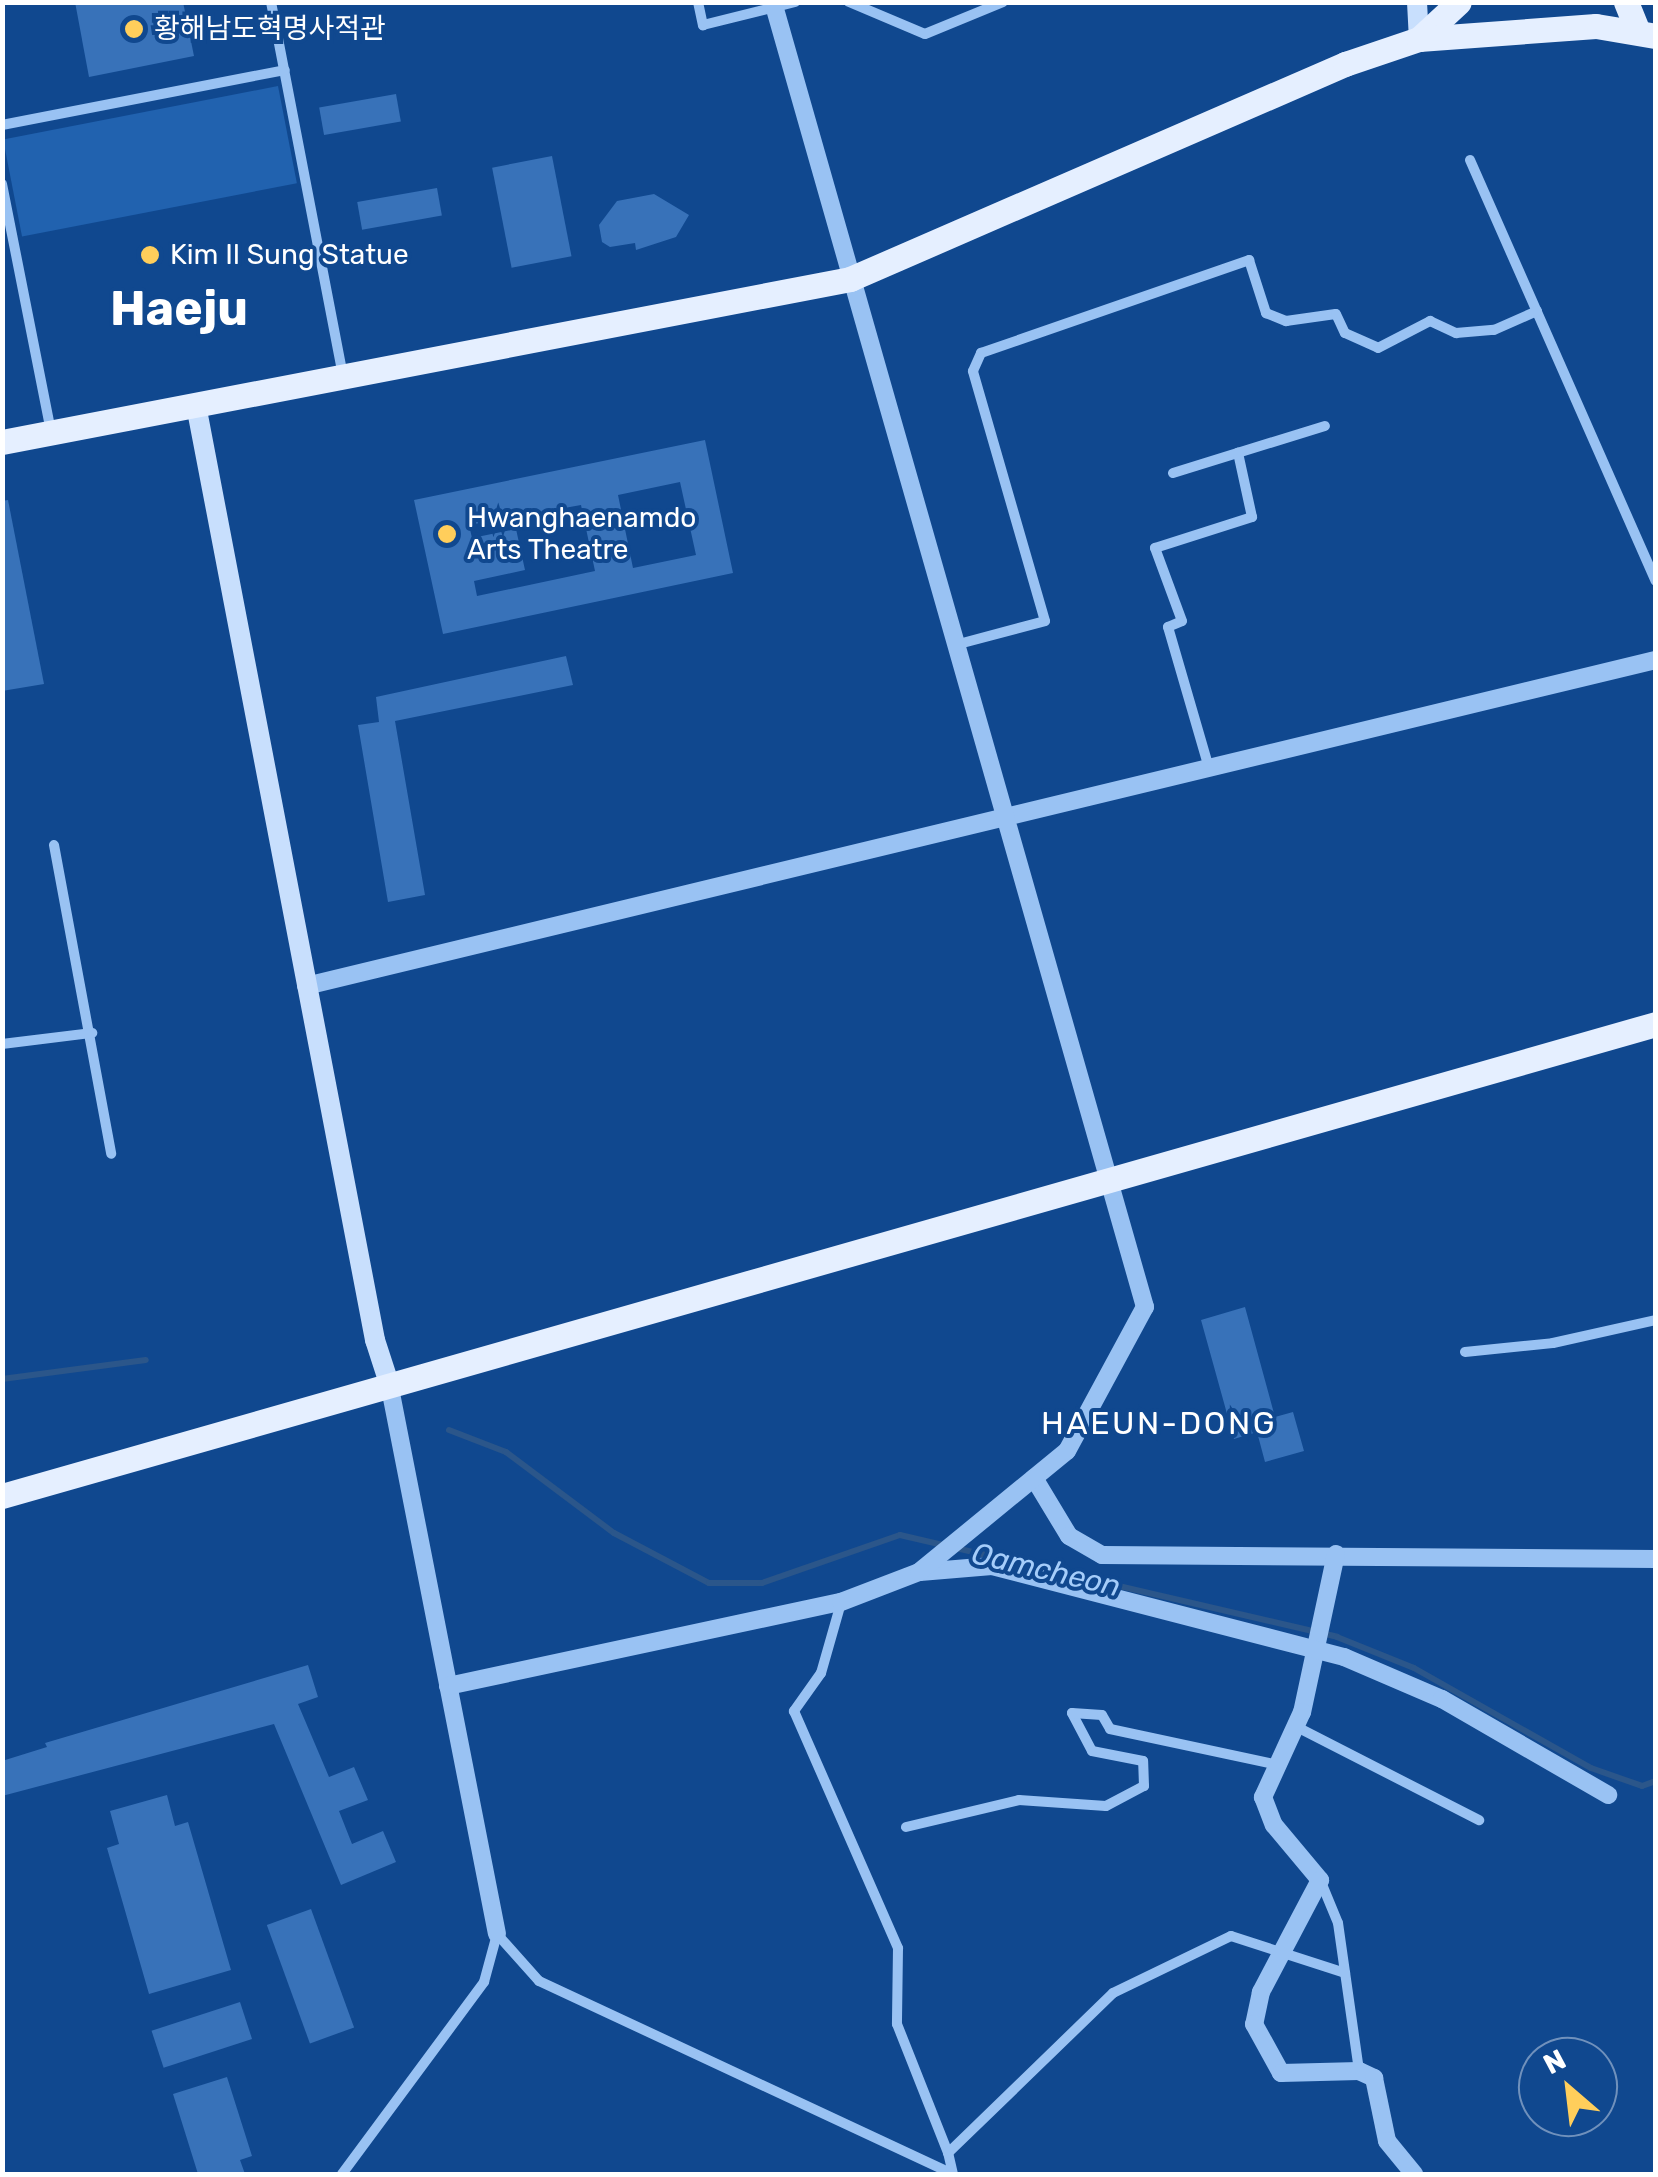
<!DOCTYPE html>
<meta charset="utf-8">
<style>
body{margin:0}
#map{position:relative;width:1658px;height:2177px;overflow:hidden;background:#10488f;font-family:Rubik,"Noto Sans KR",sans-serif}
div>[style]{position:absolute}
.green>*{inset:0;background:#2162af;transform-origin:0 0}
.stream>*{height:6px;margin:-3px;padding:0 3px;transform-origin:3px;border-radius:3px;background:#2b568a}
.building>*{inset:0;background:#3872b9;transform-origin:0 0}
.minor>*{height:10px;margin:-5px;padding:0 5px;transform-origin:5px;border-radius:5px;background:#99c2f3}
.tertiary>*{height:18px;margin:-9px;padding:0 9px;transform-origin:9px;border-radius:9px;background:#99c2f3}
.secondary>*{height:20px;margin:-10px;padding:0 10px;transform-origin:10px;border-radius:10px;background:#c8dffd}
.primary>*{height:25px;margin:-12.5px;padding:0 12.5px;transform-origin:12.5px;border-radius:12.5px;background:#e5efff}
.dots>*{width:28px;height:28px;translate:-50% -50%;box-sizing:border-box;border:5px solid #10488f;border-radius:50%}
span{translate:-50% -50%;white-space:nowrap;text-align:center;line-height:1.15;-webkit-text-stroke:8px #10488f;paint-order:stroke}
.poi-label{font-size:28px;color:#fff}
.left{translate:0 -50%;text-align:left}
.water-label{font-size:30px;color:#a5cdfa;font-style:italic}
.quarter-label{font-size:32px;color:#fff;letter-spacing:2.5px}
.town-label{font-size:48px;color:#fff;font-weight:700}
.frame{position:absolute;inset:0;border:5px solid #fff;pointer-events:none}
.north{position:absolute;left:1518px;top:2037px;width:100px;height:100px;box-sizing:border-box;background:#10488f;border:2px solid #7091bc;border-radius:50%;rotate:332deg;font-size:28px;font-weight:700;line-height:40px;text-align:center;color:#fff}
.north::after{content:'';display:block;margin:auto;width:35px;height:45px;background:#ffce5b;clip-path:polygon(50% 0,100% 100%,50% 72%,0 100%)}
</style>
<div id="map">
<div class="green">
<div style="left:278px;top:86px;width:99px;height:280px;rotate:79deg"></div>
</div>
<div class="stream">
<div style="left:2px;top:1379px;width:145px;rotate:-7.5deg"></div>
<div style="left:449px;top:1430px;width:61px;rotate:21.1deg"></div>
<div style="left:506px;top:1452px;width:135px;rotate:36.9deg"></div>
<div style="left:614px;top:1533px;width:107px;rotate:27.8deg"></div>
<div style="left:709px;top:1583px;width:53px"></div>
<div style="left:762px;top:1583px;width:146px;rotate:-19.2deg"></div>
<div style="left:900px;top:1535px;width:449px;rotate:13.1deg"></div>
<div style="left:1337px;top:1637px;width:83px;rotate:21.9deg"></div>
<div style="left:1414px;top:1668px;width:203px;rotate:29.5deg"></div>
<div style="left:1591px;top:1768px;width:54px;rotate:19.4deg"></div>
<div style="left:1642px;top:1786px;width:15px;rotate:-20deg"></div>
</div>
<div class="building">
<div style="clip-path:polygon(75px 2px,183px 2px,194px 56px,89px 77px)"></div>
<div style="left:396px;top:94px;width:28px;height:78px;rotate:80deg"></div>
<div style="left:552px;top:156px;width:102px;height:61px;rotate:79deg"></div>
<div style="left:437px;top:188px;width:28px;height:81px;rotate:80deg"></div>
<div style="clip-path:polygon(654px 194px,689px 215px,676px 237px,636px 250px,635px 243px,610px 247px,602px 242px,599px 225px,617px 201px)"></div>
<div style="clip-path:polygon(evenodd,705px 440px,733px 573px,443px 634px,414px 500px,705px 440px,680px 482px,696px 555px,633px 568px,618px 495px,680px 482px,705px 440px,581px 505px,595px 571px,477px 596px,474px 581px,525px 570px,516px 529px,472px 538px,469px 525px,581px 505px)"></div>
<div style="clip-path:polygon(8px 500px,44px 684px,2px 691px,2px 501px)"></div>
<div style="clip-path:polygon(566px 656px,573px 685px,395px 721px,425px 895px,388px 902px,358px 725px,379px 722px,376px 697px)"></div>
<div style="clip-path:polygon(1245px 1307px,1275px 1417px,1293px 1412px,1304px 1451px,1265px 1462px,1257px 1432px,1234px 1439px,1201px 1320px)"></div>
<div style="clip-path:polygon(308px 1665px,318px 1697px,298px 1704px,329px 1777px,354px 1767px,368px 1800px,339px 1811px,352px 1844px,383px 1831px,396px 1862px,341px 1885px,274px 1724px,2px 1796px,2px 1761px,47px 1747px,45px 1743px)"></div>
<div style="clip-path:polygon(167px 1795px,175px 1826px,188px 1822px,231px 1970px,149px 1994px,107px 1848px,119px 1844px,110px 1811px)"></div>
<div style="left:311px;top:1909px;width:126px;height:47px;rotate:70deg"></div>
<div style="left:240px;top:2002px;width:39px;height:93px;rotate:72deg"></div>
<div style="clip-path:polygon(227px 2077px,252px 2156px,240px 2160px,245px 2174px,198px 2174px,173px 2094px)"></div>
</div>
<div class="minor">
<div style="left:271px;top:2px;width:380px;rotate:79.1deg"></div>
<div style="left:698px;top:2px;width:24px;rotate:78deg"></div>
<div style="left:703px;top:25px;width:95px;rotate:-14deg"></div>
<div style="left:849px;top:2px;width:82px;rotate:22.8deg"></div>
<div style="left:925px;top:34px;width:84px;rotate:-22.3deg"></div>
<div style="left:2px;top:125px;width:288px;rotate:-11deg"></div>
<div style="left:1470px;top:160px;width:460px;rotate:66.2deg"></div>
<div style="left:2px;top:184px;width:253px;rotate:78.8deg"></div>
<div style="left:1173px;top:473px;width:159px;rotate:-17.2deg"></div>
<div style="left:955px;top:645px;width:93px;rotate:-14.9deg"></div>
<div style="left:1045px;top:621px;width:260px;rotate:-106.1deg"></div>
<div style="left:973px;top:371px;width:20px;rotate:-66deg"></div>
<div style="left:981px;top:353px;width:284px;rotate:-19.1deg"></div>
<div style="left:1249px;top:260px;width:56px;rotate:72.2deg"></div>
<div style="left:1266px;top:313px;width:22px;rotate:22deg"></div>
<div style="left:1286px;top:321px;width:50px;rotate:-8deg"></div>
<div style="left:1336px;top:314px;width:21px;rotate:65deg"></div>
<div style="left:1345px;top:333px;width:36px;rotate:24deg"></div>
<div style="left:1378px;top:348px;width:59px;rotate:-27.4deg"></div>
<div style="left:1430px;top:321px;width:29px;rotate:25deg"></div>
<div style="left:1456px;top:333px;width:38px;rotate:-5deg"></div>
<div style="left:1494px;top:330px;width:47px;rotate:-23.8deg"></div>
<div style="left:1209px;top:768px;width:147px;rotate:-106.2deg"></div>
<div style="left:1168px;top:627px;width:15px;rotate:-23deg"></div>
<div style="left:1182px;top:621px;width:78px;rotate:-110.3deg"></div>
<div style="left:1155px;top:548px;width:102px;rotate:-17.7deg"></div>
<div style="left:1252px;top:517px;width:66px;rotate:-102.3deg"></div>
<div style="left:54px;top:845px;width:314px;rotate:79.5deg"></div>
<div style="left:2px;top:1044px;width:91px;rotate:-7deg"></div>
<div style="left:1465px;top:1352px;width:88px;rotate:-5.8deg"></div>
<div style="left:1553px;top:1343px;width:106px;rotate:-12.6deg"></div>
<div style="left:841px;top:1603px;width:73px;rotate:105.9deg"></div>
<div style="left:821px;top:1673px;width:47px;rotate:125.4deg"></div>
<div style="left:794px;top:1711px;width:259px;rotate:66.3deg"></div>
<div style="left:898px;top:1948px;width:76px;rotate:90.8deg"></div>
<div style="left:897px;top:2024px;width:139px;rotate:68.4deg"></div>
<div style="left:1295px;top:1726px;width:207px;rotate:27.1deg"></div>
<div style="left:906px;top:1827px;width:116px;rotate:-13.4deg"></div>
<div style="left:1019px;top:1800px;width:87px;rotate:3.9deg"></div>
<div style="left:1106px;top:1806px;width:43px;rotate:-27.8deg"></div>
<div style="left:1144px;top:1786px;width:25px;rotate:-92deg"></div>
<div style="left:1143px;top:1761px;width:52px;rotate:-168.9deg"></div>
<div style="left:1092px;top:1751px;width:43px;rotate:-117.8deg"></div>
<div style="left:1072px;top:1713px;width:30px;rotate:4deg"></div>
<div style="left:1102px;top:1715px;width:16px;rotate:60deg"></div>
<div style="left:1110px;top:1729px;width:172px;rotate:12.1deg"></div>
<div style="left:1321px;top:1882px;width:44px;rotate:67.5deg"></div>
<div style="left:1338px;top:1923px;width:149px;rotate:81.9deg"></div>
<div style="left:497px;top:1934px;width:63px;rotate:48.2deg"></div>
<div style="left:539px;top:1981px;width:456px;rotate:25deg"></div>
<div style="left:342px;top:2174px;width:239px;rotate:-53.5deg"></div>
<div style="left:484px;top:1982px;width:50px;rotate:-74.8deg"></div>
<div style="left:953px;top:2174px;width:22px;rotate:-103deg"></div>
<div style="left:948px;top:2153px;width:230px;rotate:-44.1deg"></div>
<div style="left:1113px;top:1993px;width:131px;rotate:-25.8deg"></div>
<div style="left:1231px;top:1936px;width:120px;rotate:18deg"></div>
</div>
<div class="tertiary">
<div style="left:306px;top:986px;width:1389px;rotate:-13.58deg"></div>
<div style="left:389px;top:1383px;width:561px;rotate:78.91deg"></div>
<div style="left:1034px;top:1478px;width:68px;rotate:58.9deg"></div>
<div style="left:1069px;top:1536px;width:38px;rotate:30deg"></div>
<div style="left:1102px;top:1555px;width:554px;rotate:0.41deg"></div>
<div style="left:1336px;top:1554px;width:162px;rotate:102.1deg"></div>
<div style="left:1302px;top:1712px;width:94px;rotate:114.6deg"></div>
<div style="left:1263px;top:1797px;width:30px;rotate:69deg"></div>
<div style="left:1274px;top:1825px;width:72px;rotate:50.1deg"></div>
<div style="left:1320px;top:1880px;width:127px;rotate:117.8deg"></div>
<div style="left:1261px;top:1992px;width:33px;rotate:102deg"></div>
<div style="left:1254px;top:2024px;width:56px;rotate:61.1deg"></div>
<div style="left:1281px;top:2073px;width:78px;rotate:-1.5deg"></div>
<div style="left:1359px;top:2071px;width:17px;rotate:25deg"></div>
<div style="left:1374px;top:2078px;width:64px;rotate:78.3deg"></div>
<div style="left:1387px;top:2141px;width:43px;rotate:50.7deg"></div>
<div style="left:920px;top:1572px;width:72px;rotate:-4.8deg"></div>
<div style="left:992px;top:1566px;width:364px;rotate:14.5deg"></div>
<div style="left:1344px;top:1657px;width:107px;rotate:23.2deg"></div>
<div style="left:1442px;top:1699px;width:192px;rotate:30deg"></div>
<div style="left:448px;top:1686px;width:402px;rotate:-12.1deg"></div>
<div style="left:841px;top:1602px;width:84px;rotate:-21deg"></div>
<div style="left:919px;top:1572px;width:191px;rotate:-39.3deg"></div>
<div style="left:1067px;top:1451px;width:164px;rotate:-61.6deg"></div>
<div style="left:1145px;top:1307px;width:1357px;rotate:-105.91deg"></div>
</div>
<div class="secondary">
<div style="left:1417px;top:2px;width:37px;rotate:87deg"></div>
<div style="left:196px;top:405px;width:952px;rotate:79.16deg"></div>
<div style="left:375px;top:1340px;width:45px;rotate:72deg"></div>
</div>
<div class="primary">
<div style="left:1626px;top:2px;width:31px;rotate:68deg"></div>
<div style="left:1419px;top:39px;width:54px;rotate:-42.8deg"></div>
<div style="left:2px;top:442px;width:864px;rotate:-10.88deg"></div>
<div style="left:850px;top:279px;width:540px;rotate:-23.48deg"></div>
<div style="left:1345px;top:64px;width:78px;rotate:-18.7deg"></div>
<div style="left:1419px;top:39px;width:177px;rotate:-4.2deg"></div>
<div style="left:1596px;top:26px;width:61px;rotate:9.5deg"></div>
<div style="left:2px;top:1496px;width:1720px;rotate:-15.93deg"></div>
</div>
<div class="dots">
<div style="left:134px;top:29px;background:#ffce5b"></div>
<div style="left:150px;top:255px;background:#ffce5b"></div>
<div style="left:447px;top:534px;background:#ffce5b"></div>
</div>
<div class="poi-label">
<span class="left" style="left:154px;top:29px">황해남도혁명사적관</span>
<span class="left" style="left:170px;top:255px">Kim Il Sung Statue</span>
<span class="left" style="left:467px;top:534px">Hwanghaenamdo<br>Arts Theatre</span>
</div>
<div class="water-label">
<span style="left:1046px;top:1570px;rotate:13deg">Oamcheon</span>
</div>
<div class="quarter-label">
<span style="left:1159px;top:1423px">HAEUN-DONG</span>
</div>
<div class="town-label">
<span style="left:179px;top:309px">Haeju</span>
</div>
<div class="frame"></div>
<div class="north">N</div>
</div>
